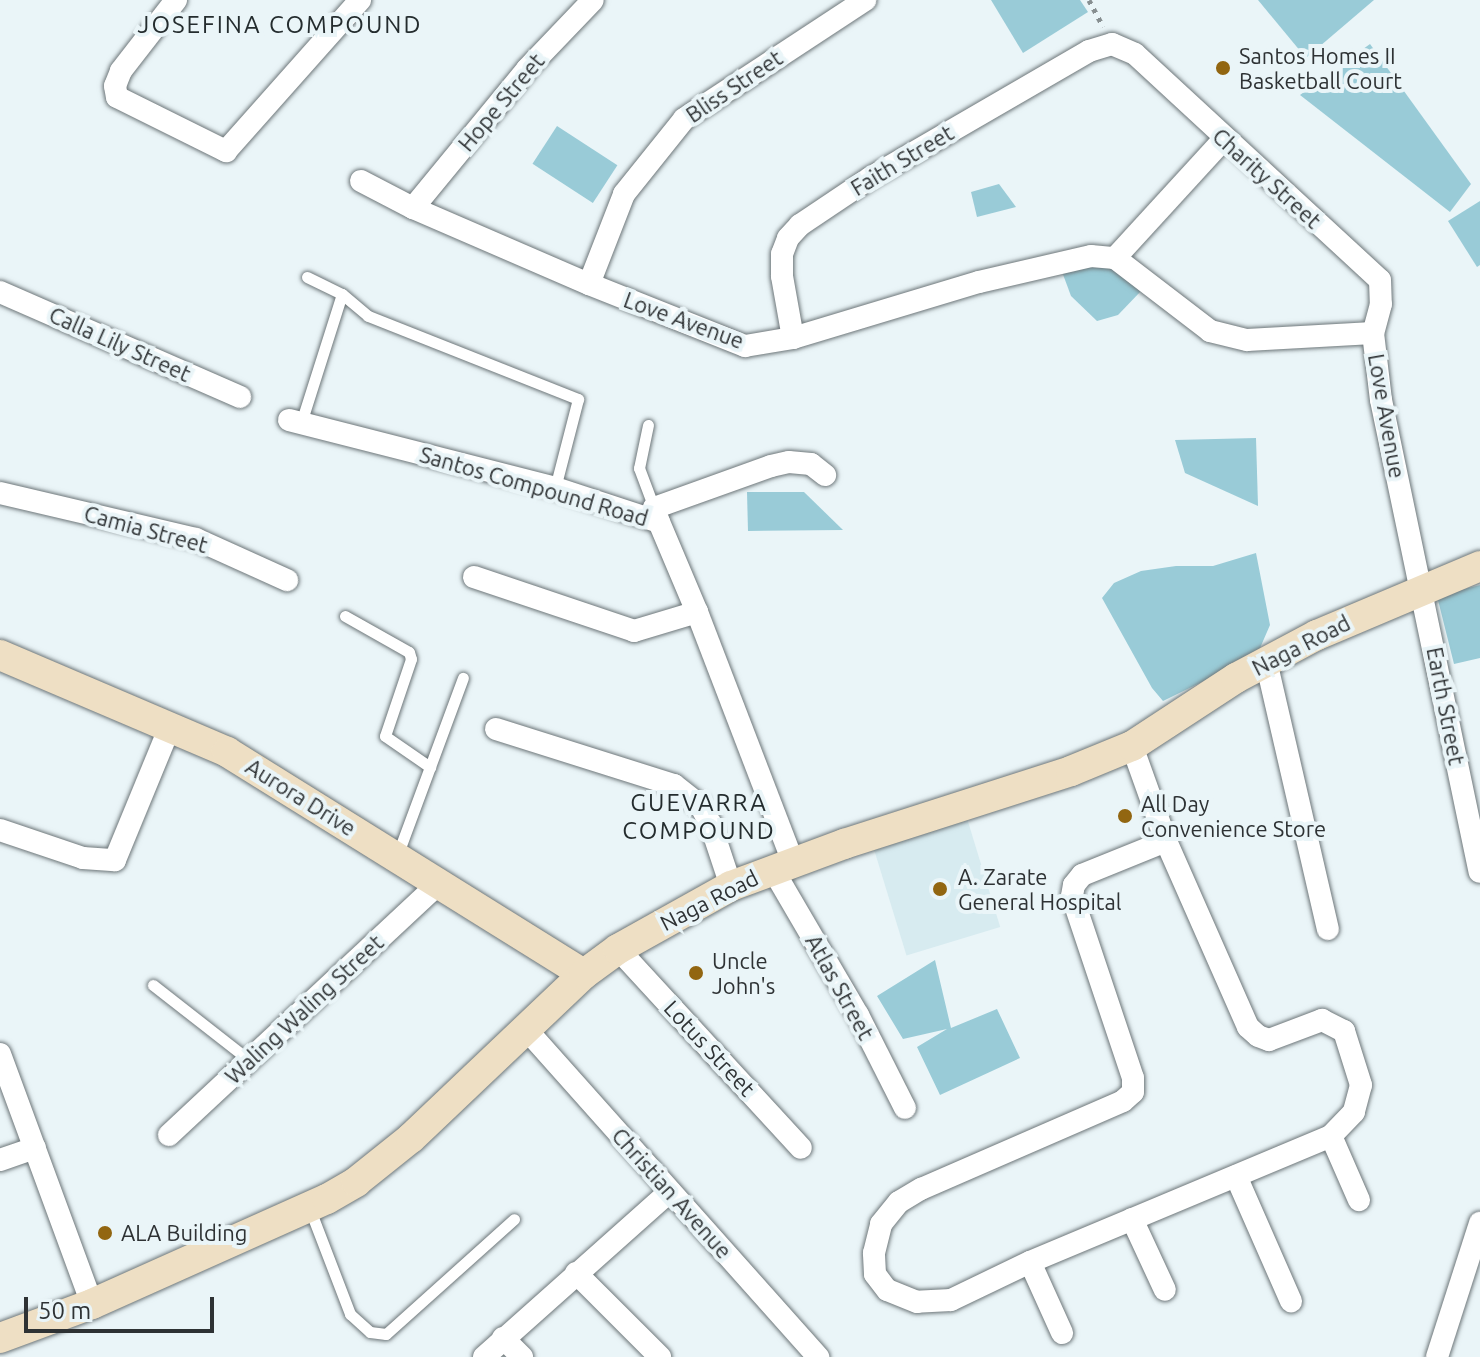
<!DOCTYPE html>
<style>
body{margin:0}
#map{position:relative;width:1480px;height:1357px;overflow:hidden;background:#eaf5f8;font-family:Ubuntu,sans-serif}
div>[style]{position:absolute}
.built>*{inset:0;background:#d7ebf0;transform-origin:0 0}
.green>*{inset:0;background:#99cbd7;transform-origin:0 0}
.path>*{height:5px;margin-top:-2.5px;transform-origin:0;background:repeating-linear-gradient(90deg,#878f91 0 4px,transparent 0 10px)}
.roads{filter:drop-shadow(0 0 2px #6d7679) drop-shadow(0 0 2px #6d7679)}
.lane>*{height:11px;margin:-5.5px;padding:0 5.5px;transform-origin:5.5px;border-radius:5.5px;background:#fff}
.street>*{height:22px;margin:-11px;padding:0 11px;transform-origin:11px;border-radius:11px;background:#fff}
.secondary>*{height:30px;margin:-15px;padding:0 15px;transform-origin:15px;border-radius:15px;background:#eedfc4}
.dots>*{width:22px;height:22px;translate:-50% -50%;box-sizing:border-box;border:4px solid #eaf5f8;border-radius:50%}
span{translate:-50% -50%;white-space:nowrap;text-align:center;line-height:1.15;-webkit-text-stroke:8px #eaf5f8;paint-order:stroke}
.poi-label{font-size:22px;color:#2e3234}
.left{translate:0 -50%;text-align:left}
.street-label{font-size:22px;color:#2e3234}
.neighbourhood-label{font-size:24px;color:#242c2e;letter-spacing:2px}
.scale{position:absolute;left:24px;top:1297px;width:190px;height:36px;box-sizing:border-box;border:4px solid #2e3234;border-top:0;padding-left:10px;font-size:24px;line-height:28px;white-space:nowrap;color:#2e3234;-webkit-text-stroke:6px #eaf5f8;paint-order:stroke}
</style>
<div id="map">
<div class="built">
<div style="left:966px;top:815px;width:117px;height:98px;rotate:73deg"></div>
</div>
<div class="green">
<div style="clip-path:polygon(991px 0,1080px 0,1088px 12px,1023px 53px)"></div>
<div style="clip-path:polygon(1258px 0,1374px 0,1306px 58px)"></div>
<div style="clip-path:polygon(1370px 44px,1471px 184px,1450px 212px,1300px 95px)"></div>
<div style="left:557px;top:126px;width:72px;height:45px;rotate:33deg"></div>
<div style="clip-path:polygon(999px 184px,1016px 207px,977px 217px,971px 192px)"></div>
<div style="clip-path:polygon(1480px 201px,1480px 265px,1477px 267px,1448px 221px)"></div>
<div style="clip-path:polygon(1097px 260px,1136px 280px,1142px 290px,1118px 315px,1097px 321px,1071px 296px,1061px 269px)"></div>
<div style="clip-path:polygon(1256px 438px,1258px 506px,1185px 473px,1175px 440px)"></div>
<div style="clip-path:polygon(804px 492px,843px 530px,748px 531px,747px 492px)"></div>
<div style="clip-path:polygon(1256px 553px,1270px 625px,1257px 655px,1163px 701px,1152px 688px,1102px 598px,1114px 583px,1141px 571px,1176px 566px,1213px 566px)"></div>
<div style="clip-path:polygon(1480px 585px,1480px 658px,1454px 664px,1437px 596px)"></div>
<div style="clip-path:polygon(935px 960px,951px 1028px,997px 1009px,1020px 1058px,940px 1095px,917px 1047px,947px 1029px,903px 1039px,877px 996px)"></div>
</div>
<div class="path">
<div style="left:1089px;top:0;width:30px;rotate:62deg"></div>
</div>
<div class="roads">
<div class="lane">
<div style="left:307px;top:277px;width:39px;rotate:26deg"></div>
<div style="left:342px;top:294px;width:34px;rotate:40deg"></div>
<div style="left:368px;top:316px;width:226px;rotate:21.6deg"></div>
<div style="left:578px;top:399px;width:92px;rotate:104.5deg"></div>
<div style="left:301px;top:423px;width:135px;rotate:-72.4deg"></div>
<div style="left:648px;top:425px;width:44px;rotate:101.8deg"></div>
<div style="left:639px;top:468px;width:43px;rotate:69.4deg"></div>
<div style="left:345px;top:616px;width:73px;rotate:29.4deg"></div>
<div style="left:409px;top:652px;width:7px;rotate:74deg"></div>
<div style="left:411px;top:659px;width:81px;rotate:108.7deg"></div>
<div style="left:385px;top:736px;width:55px;rotate:34.6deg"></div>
<div style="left:397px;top:856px;width:190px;rotate:-69.7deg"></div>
<div style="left:153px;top:985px;width:122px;rotate:38deg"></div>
<div style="left:309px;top:1207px;width:115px;rotate:69deg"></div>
<div style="left:350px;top:1314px;width:27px;rotate:42deg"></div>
<div style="left:370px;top:1332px;width:16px;rotate:7deg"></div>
<div style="left:386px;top:1334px;width:172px;rotate:-41.9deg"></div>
</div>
<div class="street">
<div style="left:176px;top:0;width:90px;rotate:127.8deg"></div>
<div style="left:121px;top:71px;width:16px;rotate:112deg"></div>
<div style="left:115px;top:86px;width:11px;rotate:80deg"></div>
<div style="left:117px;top:97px;width:122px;rotate:26.4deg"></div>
<div style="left:226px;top:151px;width:202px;rotate:-48.4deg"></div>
<div style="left:361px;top:181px;width:59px;rotate:27.4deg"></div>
<div style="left:413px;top:208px;width:192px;rotate:23.4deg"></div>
<div style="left:589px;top:284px;width:168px;rotate:21.7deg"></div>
<div style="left:745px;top:346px;width:49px;rotate:-9.5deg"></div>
<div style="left:793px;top:338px;width:194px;rotate:-16.8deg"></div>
<div style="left:979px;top:282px;width:115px;rotate:-13.1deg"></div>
<div style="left:1091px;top:256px;width:24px;rotate:5deg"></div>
<div style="left:1115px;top:258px;width:120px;rotate:37.5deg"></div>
<div style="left:1210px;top:331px;width:38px;rotate:14deg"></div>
<div style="left:1247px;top:340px;width:126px;rotate:-3.2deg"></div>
<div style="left:413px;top:208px;width:180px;rotate:-50.6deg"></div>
<div style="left:527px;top:69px;width:95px;rotate:-46.3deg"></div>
<div style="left:1115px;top:258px;width:161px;rotate:-47.5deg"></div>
<div style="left:589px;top:284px;width:97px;rotate:-68.7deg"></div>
<div style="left:624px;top:194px;width:96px;rotate:-51.3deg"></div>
<div style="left:684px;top:119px;width:217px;rotate:-33.3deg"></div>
<div style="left:0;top:292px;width:262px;rotate:23.6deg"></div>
<div style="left:793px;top:338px;width:63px;rotate:-100.1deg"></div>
<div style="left:782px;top:276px;width:22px;rotate:-90deg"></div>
<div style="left:782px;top:254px;width:17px;rotate:-69deg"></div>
<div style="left:788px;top:238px;width:18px;rotate:-47deg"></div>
<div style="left:800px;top:225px;width:84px;rotate:-33.9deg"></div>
<div style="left:870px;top:178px;width:253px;rotate:-30.1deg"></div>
<div style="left:1089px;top:51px;width:24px;rotate:-17deg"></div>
<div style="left:1112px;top:44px;width:25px;rotate:23deg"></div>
<div style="left:1135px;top:54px;width:333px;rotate:42.7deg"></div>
<div style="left:1380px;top:280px;width:24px;rotate:88deg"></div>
<div style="left:1381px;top:304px;width:30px;rotate:105deg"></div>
<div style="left:1373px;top:333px;width:67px;rotate:83.2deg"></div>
<div style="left:1381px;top:400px;width:482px;rotate:78.2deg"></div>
<div style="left:289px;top:420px;width:275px;rotate:14.3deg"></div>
<div style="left:555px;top:488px;width:109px;rotate:18.1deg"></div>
<div style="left:659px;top:522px;width:98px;rotate:67.1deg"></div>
<div style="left:697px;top:612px;width:268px;rotate:69deg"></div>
<div style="left:0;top:493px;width:201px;rotate:13.2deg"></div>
<div style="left:196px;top:539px;width:100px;rotate:24.3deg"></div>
<div style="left:659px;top:522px;width:15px;rotate:-110deg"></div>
<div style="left:654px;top:508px;width:124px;rotate:-19.7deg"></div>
<div style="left:771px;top:466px;width:18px;rotate:-13deg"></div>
<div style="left:789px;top:462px;width:22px;rotate:5deg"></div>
<div style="left:811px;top:464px;width:18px;rotate:38deg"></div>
<div style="left:474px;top:577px;width:169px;rotate:18.6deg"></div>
<div style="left:634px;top:631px;width:66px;rotate:-16.8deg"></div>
<div style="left:1266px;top:661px;width:275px;rotate:77deg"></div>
<div style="left:496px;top:729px;width:187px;rotate:17.5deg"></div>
<div style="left:674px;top:785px;width:33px;rotate:38deg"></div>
<div style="left:700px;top:805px;width:21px;rotate:61deg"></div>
<div style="left:710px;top:823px;width:66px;rotate:71.6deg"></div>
<div style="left:1132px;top:746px;width:101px;rotate:70.3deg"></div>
<div style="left:1166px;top:841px;width:203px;rotate:66.2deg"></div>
<div style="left:1248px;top:1027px;width:13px;rotate:42deg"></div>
<div style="left:1258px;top:1036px;width:12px;rotate:20deg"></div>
<div style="left:1269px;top:1040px;width:57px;rotate:-20.7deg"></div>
<div style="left:1322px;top:1020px;width:25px;rotate:27deg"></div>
<div style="left:1344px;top:1031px;width:57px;rotate:72.5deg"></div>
<div style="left:1361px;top:1085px;width:28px;rotate:105deg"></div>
<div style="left:1354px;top:1112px;width:33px;rotate:134deg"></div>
<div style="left:1331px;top:1136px;width:326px;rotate:157.3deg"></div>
<div style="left:1030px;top:1262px;width:88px;rotate:154.3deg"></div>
<div style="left:951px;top:1300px;width:34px;rotate:177deg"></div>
<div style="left:917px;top:1302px;width:32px;rotate:-158deg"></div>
<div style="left:887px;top:1290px;width:20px;rotate:-127deg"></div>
<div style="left:875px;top:1274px;width:21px;rotate:-93deg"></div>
<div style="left:874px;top:1253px;width:30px;rotate:-76deg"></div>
<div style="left:881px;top:1224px;width:28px;rotate:-51deg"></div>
<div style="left:899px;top:1202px;width:26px;rotate:-31deg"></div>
<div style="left:921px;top:1189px;width:220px;rotate:-23.5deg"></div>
<div style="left:1123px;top:1101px;width:13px;rotate:-42deg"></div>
<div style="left:1133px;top:1092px;width:14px;rotate:-90deg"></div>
<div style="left:1133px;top:1078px;width:192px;rotate:-108.5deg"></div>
<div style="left:1072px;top:896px;width:11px;rotate:-80deg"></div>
<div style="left:1074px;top:885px;width:13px;rotate:-51deg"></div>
<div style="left:1082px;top:875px;width:91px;rotate:-22deg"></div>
<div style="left:0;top:830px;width:88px;rotate:18.6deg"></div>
<div style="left:83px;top:858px;width:32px;rotate:4deg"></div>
<div style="left:115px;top:860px;width:142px;rotate:-67.6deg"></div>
<div style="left:772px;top:868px;width:170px;rotate:59.7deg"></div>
<div style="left:858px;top:1015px;width:104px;rotate:63.2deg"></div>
<div style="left:618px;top:949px;width:270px;rotate:47.4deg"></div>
<div style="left:525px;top:1028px;width:441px;rotate:48.3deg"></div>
<div style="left:0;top:1054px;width:266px;rotate:69.8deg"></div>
<div style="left:169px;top:1135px;width:369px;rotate:-43deg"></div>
<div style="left:1331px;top:1136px;width:70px;rotate:66.4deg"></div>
<div style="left:0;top:1160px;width:37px;rotate:-19deg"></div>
<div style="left:1236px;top:1176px;width:137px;rotate:66.3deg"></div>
<div style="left:1132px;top:1219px;width:78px;rotate:65.1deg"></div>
<div style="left:1030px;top:1262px;width:78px;rotate:65.7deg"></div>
<div style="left:576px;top:1273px;width:119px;rotate:45deg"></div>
<div style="left:503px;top:1338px;width:27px;rotate:45deg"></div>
<div style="left:484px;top:1357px;width:249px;rotate:-41.7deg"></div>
<div style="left:1437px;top:1357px;width:141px;rotate:-72.2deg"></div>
</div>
<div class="secondary">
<div style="left:0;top:655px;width:247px;rotate:23.1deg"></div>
<div style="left:227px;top:752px;width:420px;rotate:31.9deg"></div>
<div style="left:0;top:1338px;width:98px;rotate:-20.3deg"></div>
<div style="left:92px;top:1304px;width:257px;rotate:-24.1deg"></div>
<div style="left:327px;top:1199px;width:34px;rotate:-30deg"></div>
<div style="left:356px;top:1182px;width:70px;rotate:-38.7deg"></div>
<div style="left:411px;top:1138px;width:238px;rotate:-43.5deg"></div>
<div style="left:584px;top:974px;width:42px;rotate:-36.3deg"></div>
<div style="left:618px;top:949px;width:129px;rotate:-29.1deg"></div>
<div style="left:731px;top:886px;width:121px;rotate:-20.4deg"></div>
<div style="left:844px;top:844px;width:238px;rotate:-17.8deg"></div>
<div style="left:1071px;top:771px;width:66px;rotate:-22.3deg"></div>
<div style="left:1132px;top:746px;width:124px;rotate:-33.2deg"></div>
<div style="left:1236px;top:678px;width:92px;rotate:-28deg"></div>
<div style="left:1317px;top:635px;width:177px;rotate:-22.9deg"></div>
</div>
</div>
<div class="dots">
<div style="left:1223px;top:68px;background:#926611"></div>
<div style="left:1125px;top:816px;background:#926611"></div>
<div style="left:940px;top:889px;background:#926611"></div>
<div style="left:696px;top:973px;background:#926611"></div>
<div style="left:105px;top:1233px;background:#926611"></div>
</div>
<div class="poi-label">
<span class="left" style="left:1239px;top:68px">Santos Homes II<br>Basketball Court</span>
<span class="left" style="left:1141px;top:816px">All Day<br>Convenience Store</span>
<span class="left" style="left:958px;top:889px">A. Zarate<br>General Hospital</span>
<span class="left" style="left:712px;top:973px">Uncle<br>John's</span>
<span class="left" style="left:121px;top:1233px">ALA Building</span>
</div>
<div class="street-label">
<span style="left:734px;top:86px;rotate:-34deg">Bliss Street</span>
<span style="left:501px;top:102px;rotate:-50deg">Hope Street</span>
<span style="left:902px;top:160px;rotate:-31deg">Faith Street</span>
<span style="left:1267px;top:178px;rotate:42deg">Charity Street</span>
<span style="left:684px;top:320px;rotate:20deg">Love Avenue</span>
<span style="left:120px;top:344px;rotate:24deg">Calla Lily Street</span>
<span style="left:1387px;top:416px;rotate:80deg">Love Avenue</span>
<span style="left:534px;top:486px;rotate:16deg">Santos Compound Road</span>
<span style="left:146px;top:529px;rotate:15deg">Camia Street</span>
<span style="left:1301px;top:645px;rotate:-27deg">Naga Road</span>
<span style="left:1446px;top:706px;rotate:79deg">Earth Street</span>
<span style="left:301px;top:797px;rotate:32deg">Aurora Drive</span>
<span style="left:709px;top:900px;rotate:-27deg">Naga Road</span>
<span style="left:840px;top:987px;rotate:61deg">Atlas Street</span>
<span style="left:304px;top:1009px;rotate:-43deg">Waling Waling Street</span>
<span style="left:710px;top:1048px;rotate:47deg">Lotus Street</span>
<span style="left:672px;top:1193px;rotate:48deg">Christian Avenue</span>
</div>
<div class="neighbourhood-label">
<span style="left:280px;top:25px">JOSEFINA COMPOUND</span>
<span style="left:699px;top:817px">GUEVARRA<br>COMPOUND</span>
</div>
<div class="scale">50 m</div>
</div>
